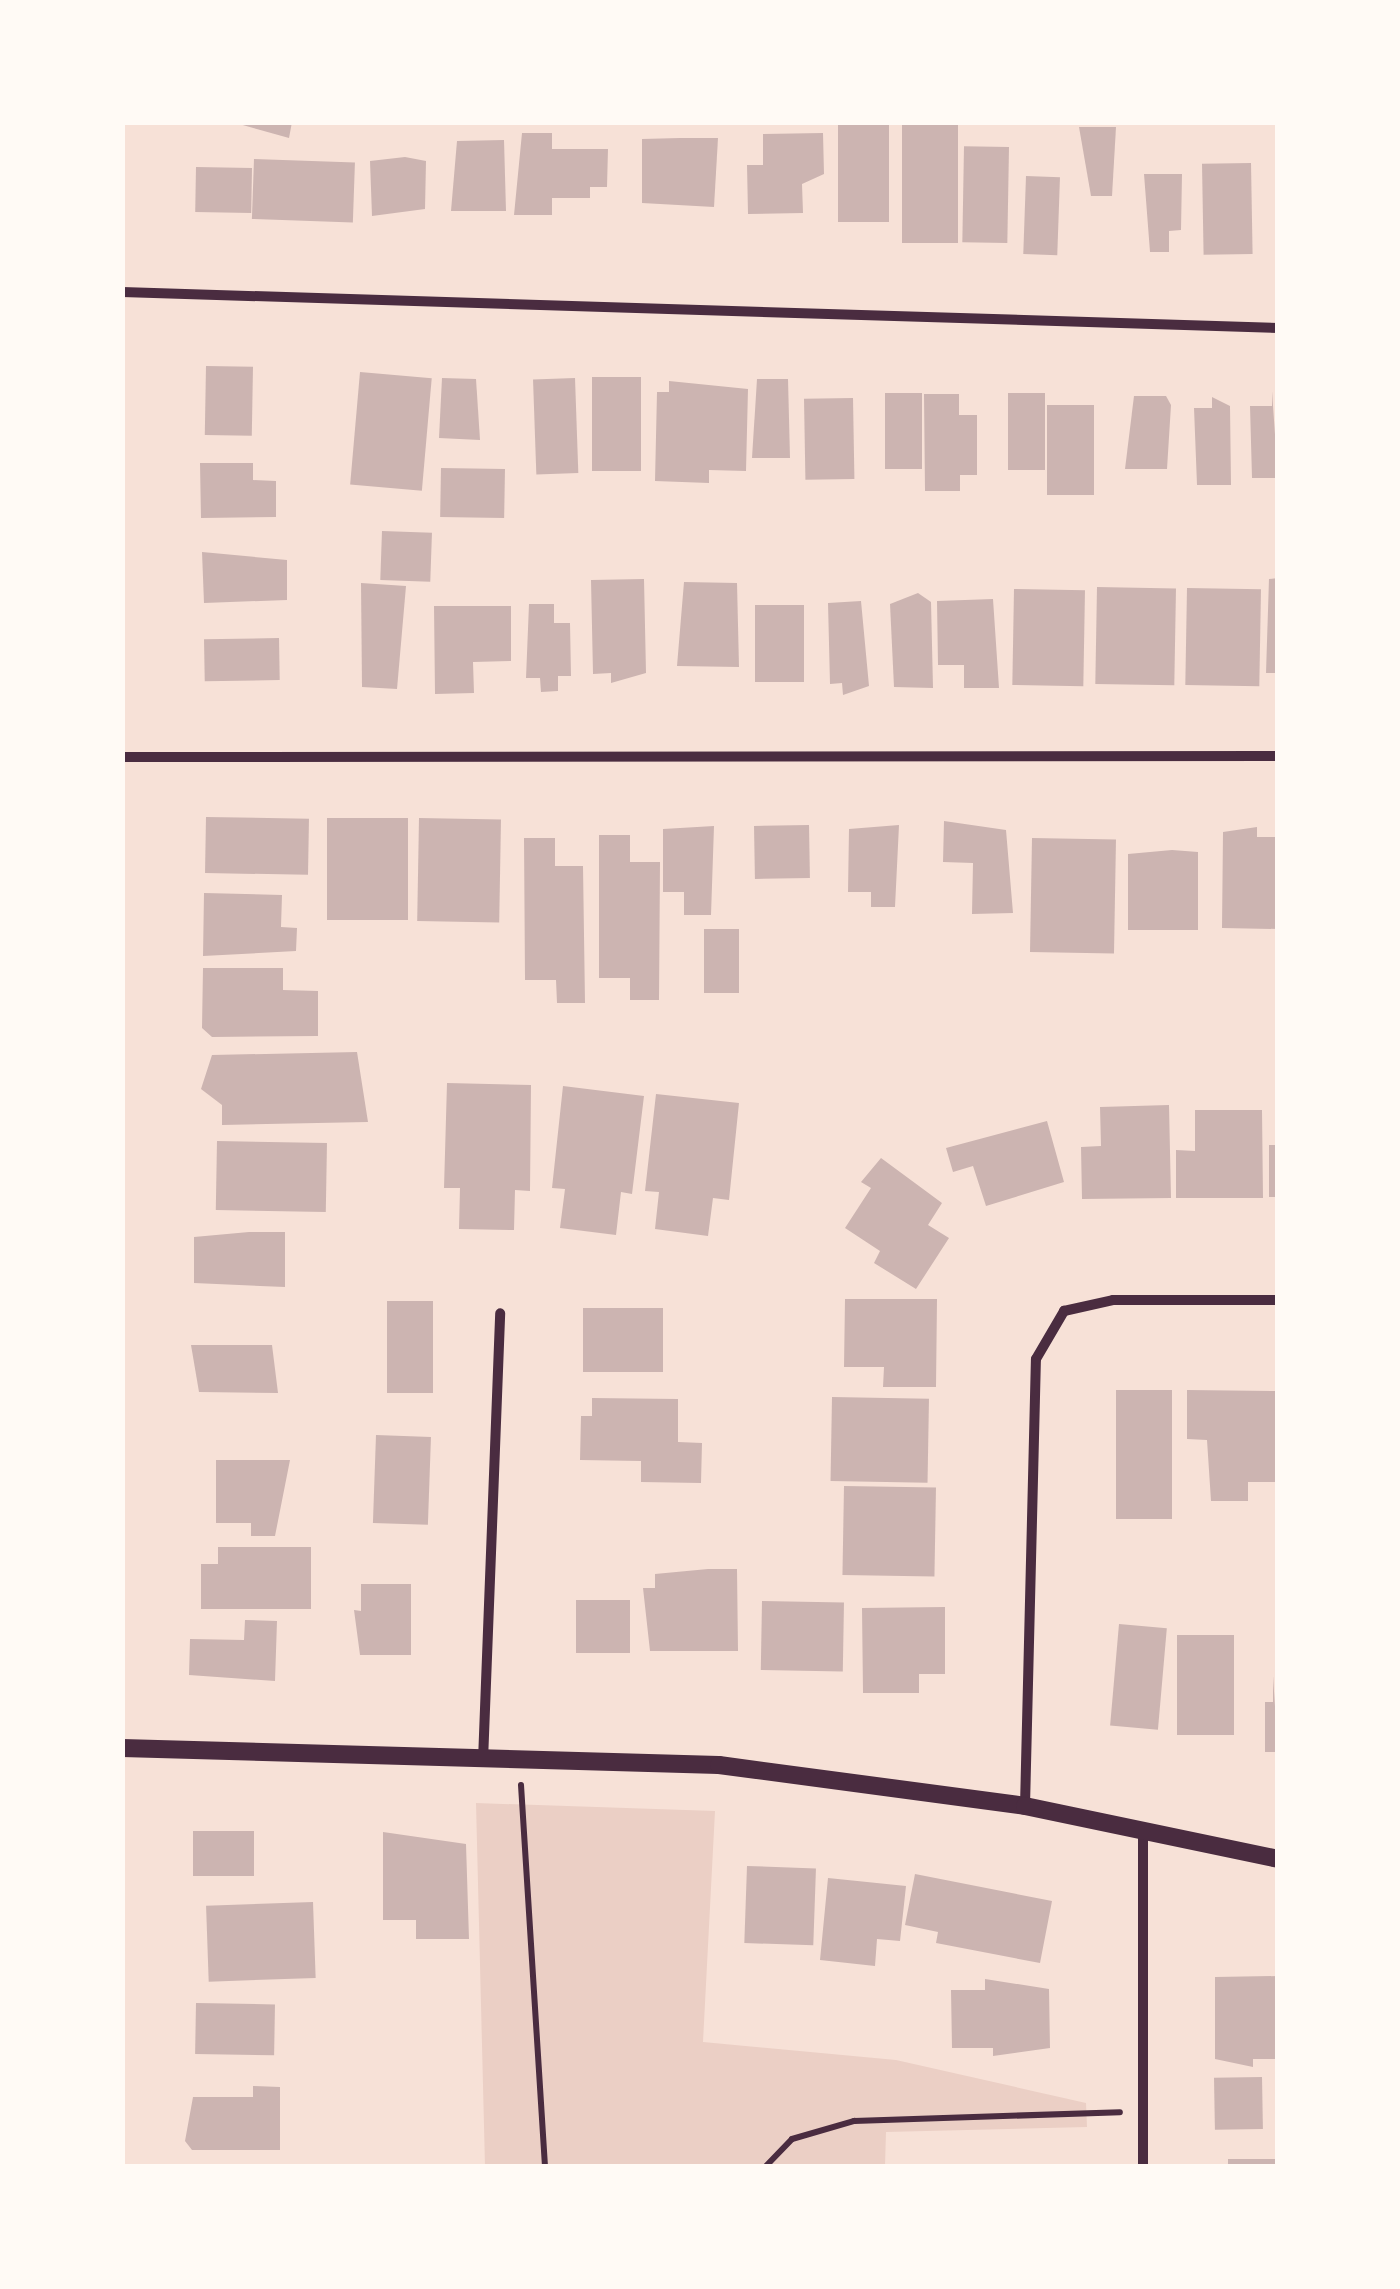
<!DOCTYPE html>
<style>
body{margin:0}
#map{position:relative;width:1400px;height:2289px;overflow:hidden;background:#f7e1d7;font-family:Manrope,sans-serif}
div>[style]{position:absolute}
.green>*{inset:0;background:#ebcfc5}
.building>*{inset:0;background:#ccb4b1;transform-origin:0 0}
.path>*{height:6px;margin:-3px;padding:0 3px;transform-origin:3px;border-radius:3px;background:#4a2c40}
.minor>*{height:10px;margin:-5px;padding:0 5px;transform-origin:5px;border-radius:5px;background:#4a2c40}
.tertiary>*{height:18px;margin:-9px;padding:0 9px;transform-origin:9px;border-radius:9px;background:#4a2c40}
span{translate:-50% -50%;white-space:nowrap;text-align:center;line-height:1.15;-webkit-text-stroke:10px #fffaf5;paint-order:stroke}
.frame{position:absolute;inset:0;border:125px solid #fffaf5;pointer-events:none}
</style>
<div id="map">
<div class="green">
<div style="clip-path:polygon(476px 1803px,715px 1811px,703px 2042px,896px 2060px,1086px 2103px,1087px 2127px,886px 2132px,885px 2166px,485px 2166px)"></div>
</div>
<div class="building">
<div style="clip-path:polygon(232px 122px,292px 122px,289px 138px)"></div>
<div style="left:838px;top:122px;width:51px;height:100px"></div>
<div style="left:902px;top:122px;width:56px;height:121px"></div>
<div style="clip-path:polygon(1079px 127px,1116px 127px,1112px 196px,1091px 196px)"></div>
<div style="clip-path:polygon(522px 133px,552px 133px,552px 149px,608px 149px,607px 187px,590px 187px,590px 198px,552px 198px,552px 215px,514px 215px)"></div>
<div style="clip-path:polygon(823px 133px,824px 174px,802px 184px,803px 213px,748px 214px,747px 165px,763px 165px,763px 134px)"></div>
<div style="clip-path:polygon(680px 138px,718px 138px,714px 207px,642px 203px,642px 139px)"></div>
<div style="clip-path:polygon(504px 140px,506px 211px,451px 211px,457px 141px)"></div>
<div style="left:1009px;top:147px;width:96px;height:45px;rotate:91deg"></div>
<div style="clip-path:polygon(405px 157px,426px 161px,425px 209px,372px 216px,370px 161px)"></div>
<div style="left:254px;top:159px;width:101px;height:60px;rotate:2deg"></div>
<div style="left:1251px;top:163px;width:91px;height:49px;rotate:89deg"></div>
<div style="left:196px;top:167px;width:56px;height:45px;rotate:1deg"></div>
<div style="clip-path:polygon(1144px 174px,1182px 174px,1181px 230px,1169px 231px,1169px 252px,1150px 252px)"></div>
<div style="left:1026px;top:176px;width:34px;height:78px;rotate:2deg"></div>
<div style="left:206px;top:366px;width:47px;height:69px;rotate:1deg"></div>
<div style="left:360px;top:372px;width:72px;height:113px;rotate:5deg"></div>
<div style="left:592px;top:377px;width:49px;height:94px"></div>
<div style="clip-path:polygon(442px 378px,476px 379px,480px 440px,439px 438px)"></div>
<div style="left:575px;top:378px;width:95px;height:42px;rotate:88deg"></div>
<div style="clip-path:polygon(757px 379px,788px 379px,790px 458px,752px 458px)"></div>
<div style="clip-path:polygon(669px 381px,748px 389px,746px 471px,709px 470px,709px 483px,655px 481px,657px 392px,669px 392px)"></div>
<div style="clip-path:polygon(1272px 391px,1278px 478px,1252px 478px,1250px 406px,1272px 406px)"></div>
<div style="left:885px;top:393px;width:37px;height:76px"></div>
<div style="left:1008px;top:393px;width:37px;height:77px"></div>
<div style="clip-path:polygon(924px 394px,959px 394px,959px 415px,977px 415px,977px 475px,960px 475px,960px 491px,925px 491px)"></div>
<div style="clip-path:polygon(1134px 396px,1166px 396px,1171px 405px,1167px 469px,1125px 469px)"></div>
<div style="clip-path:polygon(1212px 397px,1230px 406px,1231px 485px,1197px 485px,1194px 408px,1212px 408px)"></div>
<div style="left:853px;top:398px;width:81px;height:49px;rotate:89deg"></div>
<div style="left:1094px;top:405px;width:90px;height:47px;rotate:90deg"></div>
<div style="clip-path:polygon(200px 463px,253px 463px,253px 480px,276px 481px,276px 517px,201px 518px)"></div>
<div style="left:441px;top:468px;width:64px;height:49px;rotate:1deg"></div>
<div style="left:382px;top:531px;width:50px;height:49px;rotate:2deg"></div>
<div style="clip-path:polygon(202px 552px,287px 560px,287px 600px,204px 603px)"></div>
<div style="clip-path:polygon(1278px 578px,1278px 673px,1266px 673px,1269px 579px)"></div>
<div style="clip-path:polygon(644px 579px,646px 673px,611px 683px,611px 673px,593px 674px,591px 580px)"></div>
<div style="clip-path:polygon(684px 582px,737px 583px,739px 667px,677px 666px)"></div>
<div style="clip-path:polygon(361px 583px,406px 586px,397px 689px,362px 687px)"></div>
<div style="left:1097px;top:587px;width:79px;height:97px;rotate:1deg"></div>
<div style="left:1187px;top:588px;width:74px;height:97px;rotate:1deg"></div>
<div style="left:1014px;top:589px;width:71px;height:96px;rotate:1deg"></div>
<div style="clip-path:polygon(918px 593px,931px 602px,933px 688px,894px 687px,890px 604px)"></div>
<div style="clip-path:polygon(993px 599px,999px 688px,964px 688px,964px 665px,938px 665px,937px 601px)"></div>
<div style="clip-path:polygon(861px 601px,869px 686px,843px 695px,842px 683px,830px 684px,828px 603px)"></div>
<div style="clip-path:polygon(529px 604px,554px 604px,554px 623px,570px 623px,571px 676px,558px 676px,558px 691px,541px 692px,540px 678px,526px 678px)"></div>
<div style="left:755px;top:605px;width:49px;height:77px"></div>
<div style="clip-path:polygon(434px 606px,511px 606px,511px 661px,473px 662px,474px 693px,435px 694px)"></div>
<div style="left:279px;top:638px;width:42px;height:75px;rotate:89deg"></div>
<div style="left:206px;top:817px;width:103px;height:56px;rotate:1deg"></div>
<div style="left:327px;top:818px;width:81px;height:102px"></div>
<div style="left:419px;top:818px;width:82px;height:103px;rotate:1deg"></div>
<div style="clip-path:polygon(944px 821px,1006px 830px,1013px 913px,972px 914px,973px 863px,943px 862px)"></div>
<div style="left:809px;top:825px;width:53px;height:55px;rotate:89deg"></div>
<div style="clip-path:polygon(899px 825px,895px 907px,871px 907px,871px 892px,848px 892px,849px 829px)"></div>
<div style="clip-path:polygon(714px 826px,711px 915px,684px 915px,684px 892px,663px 892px,663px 829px)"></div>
<div style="clip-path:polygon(1257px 827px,1257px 837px,1278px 837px,1278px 929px,1222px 928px,1223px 832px)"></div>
<div style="clip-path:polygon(599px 835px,630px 835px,630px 862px,660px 862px,659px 1000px,630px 1000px,630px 978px,599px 978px)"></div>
<div style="clip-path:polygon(524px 838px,555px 838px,555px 866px,583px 866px,585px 1003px,557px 1003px,556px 980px,525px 980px)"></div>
<div style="left:1032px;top:838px;width:84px;height:114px;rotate:1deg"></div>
<div style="clip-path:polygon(1172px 850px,1198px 852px,1198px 930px,1128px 930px,1128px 854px)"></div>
<div style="clip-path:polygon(204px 893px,282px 895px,281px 927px,297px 928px,296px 951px,203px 956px)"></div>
<div style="left:704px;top:929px;width:35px;height:64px"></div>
<div style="clip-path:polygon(203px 968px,283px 968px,283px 990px,318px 991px,318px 1036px,212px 1037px,202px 1028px)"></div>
<div style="clip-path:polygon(357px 1052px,368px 1122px,222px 1125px,222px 1105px,201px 1089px,212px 1055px)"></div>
<div style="clip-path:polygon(447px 1083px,531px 1085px,530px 1191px,515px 1190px,514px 1230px,459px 1229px,460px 1188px,444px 1188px)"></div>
<div style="clip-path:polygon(563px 1086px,644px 1096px,632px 1194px,621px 1192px,616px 1235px,560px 1228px,565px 1189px,552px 1188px)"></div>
<div style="clip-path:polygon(656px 1094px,739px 1103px,729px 1200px,713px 1198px,708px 1236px,655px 1229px,659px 1192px,645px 1191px)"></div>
<div style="clip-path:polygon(1169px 1105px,1171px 1198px,1082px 1199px,1081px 1147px,1101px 1146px,1100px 1107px)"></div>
<div style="clip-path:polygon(1195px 1110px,1262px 1110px,1263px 1198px,1176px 1198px,1176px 1150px,1195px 1151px)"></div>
<div style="clip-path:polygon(1047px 1121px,1064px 1182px,986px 1206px,973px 1166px,953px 1172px,946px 1148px)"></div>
<div style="left:217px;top:1141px;width:110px;height:69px;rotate:1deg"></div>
<div style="left:1269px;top:1145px;width:9px;height:52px"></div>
<div style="clip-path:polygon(881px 1158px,942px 1203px,928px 1225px,949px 1238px,916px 1289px,874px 1263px,880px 1251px,845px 1228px,871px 1188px,861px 1182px)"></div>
<div style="clip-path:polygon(249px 1232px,285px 1232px,285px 1287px,194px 1283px,194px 1237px)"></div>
<div style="clip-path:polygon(845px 1299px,937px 1299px,936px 1387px,883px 1387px,884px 1367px,844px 1367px)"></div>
<div style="left:387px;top:1301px;width:46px;height:92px"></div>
<div style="left:583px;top:1308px;width:80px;height:64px"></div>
<div style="clip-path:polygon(191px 1345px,272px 1345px,278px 1393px,199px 1392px)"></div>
<div style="left:1116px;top:1390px;width:56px;height:129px"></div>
<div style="clip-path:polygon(1187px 1390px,1276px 1391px,1275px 1482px,1248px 1482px,1248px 1501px,1211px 1501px,1207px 1440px,1187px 1439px)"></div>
<div style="left:832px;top:1397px;width:97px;height:84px;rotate:1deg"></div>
<div style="clip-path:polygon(592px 1398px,678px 1399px,678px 1442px,702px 1443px,701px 1483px,641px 1482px,641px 1461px,580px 1460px,581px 1416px,592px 1416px)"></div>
<div style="left:376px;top:1435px;width:55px;height:88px;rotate:2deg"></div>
<div style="clip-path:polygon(216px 1460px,290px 1460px,275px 1536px,251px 1536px,251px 1523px,216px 1523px)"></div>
<div style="left:844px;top:1486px;width:92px;height:89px;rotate:1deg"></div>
<div style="clip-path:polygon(218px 1547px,311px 1547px,311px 1609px,201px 1609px,201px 1564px,218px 1564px)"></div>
<div style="clip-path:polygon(708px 1569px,737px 1569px,738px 1651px,650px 1651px,643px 1588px,655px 1588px,655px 1574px)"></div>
<div style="clip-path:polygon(361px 1584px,411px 1584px,411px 1655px,360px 1655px,354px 1610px,361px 1611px)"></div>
<div style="left:576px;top:1600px;width:54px;height:53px"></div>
<div style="left:762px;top:1601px;width:82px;height:69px;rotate:1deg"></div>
<div style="clip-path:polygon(945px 1607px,945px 1674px,919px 1674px,919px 1693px,863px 1693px,862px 1608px)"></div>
<div style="clip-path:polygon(245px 1620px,277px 1621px,275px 1681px,189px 1675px,190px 1639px,244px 1640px)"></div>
<div style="left:1119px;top:1624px;width:48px;height:102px;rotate:5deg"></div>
<div style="left:1177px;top:1635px;width:57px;height:100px"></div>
<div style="clip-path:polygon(1273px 1676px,1278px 1752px,1265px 1752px,1265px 1702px,1273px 1702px)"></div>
<div style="left:193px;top:1831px;width:61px;height:45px"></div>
<div style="clip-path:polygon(383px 1832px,466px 1844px,469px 1939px,416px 1939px,416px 1920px,383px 1920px)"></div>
<div style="left:747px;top:1866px;width:69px;height:77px;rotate:2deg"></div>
<div style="clip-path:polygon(915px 1874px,1052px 1901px,1040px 1963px,936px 1943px,938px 1932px,905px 1925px)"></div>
<div style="clip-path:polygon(828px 1878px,906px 1886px,900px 1941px,877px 1939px,875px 1966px,820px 1960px)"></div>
<div style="left:313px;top:1902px;width:76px;height:107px;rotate:88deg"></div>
<div style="clip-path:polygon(1278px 1976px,1278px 2059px,1253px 2059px,1253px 2067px,1215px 2059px,1215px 1977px)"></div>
<div style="clip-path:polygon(985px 1979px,1049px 1989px,1050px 2048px,993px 2056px,993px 2048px,952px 2048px,951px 1990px,985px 1990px)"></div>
<div style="left:196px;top:2003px;width:79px;height:51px;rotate:1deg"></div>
<div style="left:1262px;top:2077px;width:52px;height:48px;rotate:89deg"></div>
<div style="clip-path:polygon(253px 2086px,280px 2087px,280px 2150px,192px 2150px,185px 2141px,193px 2097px,253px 2097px)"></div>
<div style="left:1228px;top:2159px;width:50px;height:7px"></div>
</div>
<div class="path">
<div style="left:521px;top:1785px;width:382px;rotate:86.4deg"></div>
<div style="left:766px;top:2166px;width:37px;rotate:-46deg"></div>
<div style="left:792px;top:2139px;width:65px;rotate:-16.2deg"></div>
<div style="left:854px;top:2121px;width:266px;rotate:-1.9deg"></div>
</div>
<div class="minor">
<div style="left:122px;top:292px;width:1157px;rotate:1.78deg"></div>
<div style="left:122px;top:757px;width:1156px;rotate:-0.05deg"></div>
<div style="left:483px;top:1761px;width:448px;rotate:-87.8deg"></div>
<div style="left:1025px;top:1806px;width:447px;rotate:-88.6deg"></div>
<div style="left:1036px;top:1359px;width:56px;rotate:-59.7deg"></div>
<div style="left:1064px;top:1311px;width:50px;rotate:-12.7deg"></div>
<div style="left:1113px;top:1300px;width:165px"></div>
<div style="left:1143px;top:2166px;width:333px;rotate:-90deg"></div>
</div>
<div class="tertiary">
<div style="left:122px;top:1748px;width:597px;rotate:1.63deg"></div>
<div style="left:719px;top:1765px;width:309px;rotate:7.6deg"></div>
<div style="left:1025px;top:1806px;width:258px;rotate:11.8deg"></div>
</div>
<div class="frame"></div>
</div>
